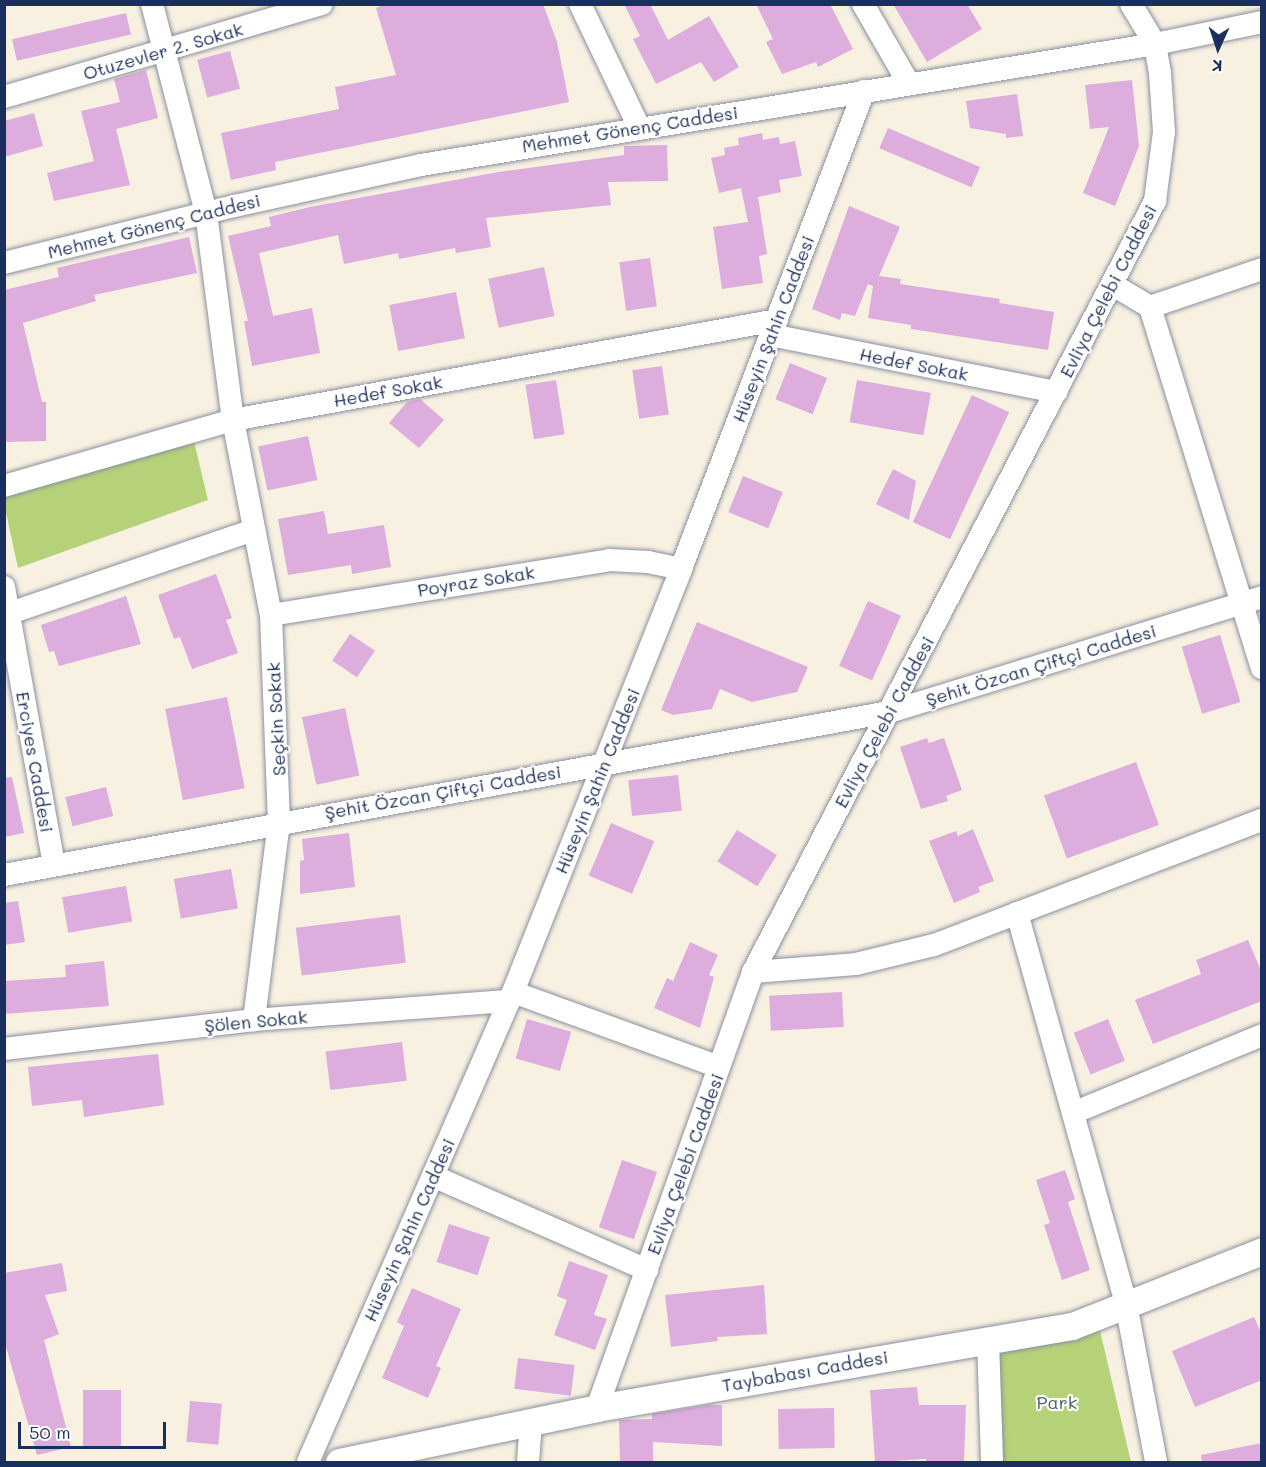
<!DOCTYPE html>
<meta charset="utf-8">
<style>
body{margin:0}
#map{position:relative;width:1266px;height:1467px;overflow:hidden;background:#f8f1e2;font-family:Mali,sans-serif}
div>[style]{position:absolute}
.green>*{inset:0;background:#b5d279}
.building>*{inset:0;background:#ddadde;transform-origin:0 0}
.roads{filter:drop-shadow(0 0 2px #8a90a0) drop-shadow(0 0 2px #8a90a0)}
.minor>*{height:22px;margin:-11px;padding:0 11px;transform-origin:11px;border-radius:11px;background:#fff}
.tertiary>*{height:27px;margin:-13.5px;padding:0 13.5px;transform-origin:13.5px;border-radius:13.5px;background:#fff}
span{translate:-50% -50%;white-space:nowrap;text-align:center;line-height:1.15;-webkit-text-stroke:4.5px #fff;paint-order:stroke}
.street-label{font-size:18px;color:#1b2f5e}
.park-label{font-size:18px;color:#496066}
.frame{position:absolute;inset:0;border:6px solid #1b2f5e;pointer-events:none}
.north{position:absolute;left:1188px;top:18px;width:60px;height:60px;-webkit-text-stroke:4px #fff;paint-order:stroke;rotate:183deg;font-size:16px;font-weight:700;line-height:24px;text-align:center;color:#1b2f5e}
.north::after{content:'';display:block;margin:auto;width:21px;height:27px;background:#1b2f5e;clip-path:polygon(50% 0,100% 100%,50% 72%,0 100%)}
.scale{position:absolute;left:18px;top:1422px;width:148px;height:27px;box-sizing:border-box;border:3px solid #1b2f5e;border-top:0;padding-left:8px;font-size:18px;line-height:21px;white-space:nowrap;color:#1b2f5e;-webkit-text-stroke:4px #fff;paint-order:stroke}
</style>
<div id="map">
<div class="green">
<div style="clip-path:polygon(190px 425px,208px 500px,18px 568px,5px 508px,4px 474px)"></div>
<div style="clip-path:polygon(1097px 1318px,1131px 1462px,1000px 1462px,998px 1342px)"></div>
</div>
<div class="building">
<div style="clip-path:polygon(386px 4px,543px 4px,557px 42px,569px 102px,275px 162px,276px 170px,231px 180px,221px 133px,339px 109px,335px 87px,396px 75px,376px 8px)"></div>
<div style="clip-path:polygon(624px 4px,650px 4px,668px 40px,709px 16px,739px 67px,714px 82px,701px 62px,656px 84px,633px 39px,640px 36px)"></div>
<div style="clip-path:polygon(756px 4px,830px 4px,853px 49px,818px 67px,816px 62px,782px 74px,766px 42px,773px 39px)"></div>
<div style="clip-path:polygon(893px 4px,967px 4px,982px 29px,927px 62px)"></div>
<div style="left:126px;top:13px;width:22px;height:117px;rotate:77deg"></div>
<div style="left:230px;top:51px;width:39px;height:34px;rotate:75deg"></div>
<div style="clip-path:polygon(146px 70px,158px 118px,116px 129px,130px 185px,54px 201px,47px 173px,94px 161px,81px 111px,120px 102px,114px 79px)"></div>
<div style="clip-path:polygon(1132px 80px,1139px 146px,1115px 206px,1083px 193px,1109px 127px,1090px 129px,1085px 85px)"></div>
<div style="clip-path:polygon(1017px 94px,1023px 136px,1006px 138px,1006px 134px,970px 128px,966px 101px)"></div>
<div style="clip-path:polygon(34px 113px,43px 146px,4px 157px,4px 121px)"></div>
<div style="left:888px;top:128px;width:100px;height:22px;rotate:23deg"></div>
<div style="clip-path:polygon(762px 133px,763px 140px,779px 137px,780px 144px,795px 141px,802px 176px,779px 180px,781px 192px,758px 197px,767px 254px,759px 256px,763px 283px,722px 289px,713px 227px,748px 222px,741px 188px,719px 193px,711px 158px,725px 155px,724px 148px,739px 145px,738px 138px)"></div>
<div style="clip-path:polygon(667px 145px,668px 181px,608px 182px,611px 205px,486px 218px,491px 247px,456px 253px,455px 248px,399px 259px,398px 253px,344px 264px,338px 235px,259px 253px,273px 316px,312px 308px,320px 353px,252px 366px,244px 321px,248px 321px,228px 236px,271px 226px,269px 217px,310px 207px,498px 172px,624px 155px,624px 146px)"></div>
<div style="clip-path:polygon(849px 206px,900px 227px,879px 276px,901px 279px,900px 284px,1000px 299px,999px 303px,1054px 312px,1048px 350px,911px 329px,911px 325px,868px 318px,873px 286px,868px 284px,855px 316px,842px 313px,840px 320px,812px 309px)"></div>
<div style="clip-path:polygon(189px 237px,197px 273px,94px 295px,96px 301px,23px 323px,42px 402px,46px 402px,46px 441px,4px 442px,4px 290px,59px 277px,57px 268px)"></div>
<div style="left:650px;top:258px;width:49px;height:31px;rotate:82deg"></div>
<div style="left:544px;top:267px;width:50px;height:57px;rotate:78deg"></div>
<div style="left:456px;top:292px;width:47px;height:68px;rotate:79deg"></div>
<div style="left:790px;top:363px;width:40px;height:39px;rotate:22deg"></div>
<div style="left:662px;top:366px;width:49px;height:30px;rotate:82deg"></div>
<div style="left:556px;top:380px;width:55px;height:31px;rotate:81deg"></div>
<div style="left:857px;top:380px;width:75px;height:43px;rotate:10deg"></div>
<div style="left:972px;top:395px;width:41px;height:140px;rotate:25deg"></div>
<div style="clip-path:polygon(420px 399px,444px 420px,419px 448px,389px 423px,407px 402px)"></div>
<div style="left:308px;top:436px;width:45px;height:51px;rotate:78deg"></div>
<div style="clip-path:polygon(893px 469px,916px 481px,909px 520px,876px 504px)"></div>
<div style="left:743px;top:476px;width:43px;height:39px;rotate:22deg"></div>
<div style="clip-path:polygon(324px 511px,328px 534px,384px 525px,391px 567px,352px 574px,351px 565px,288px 575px,278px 519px)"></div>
<div style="clip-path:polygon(216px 574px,232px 618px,226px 620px,238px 653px,192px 669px,180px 637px,174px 639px,158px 595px)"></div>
<div style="clip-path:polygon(126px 596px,141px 644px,59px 666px,54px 651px,49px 652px,41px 625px)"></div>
<div style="left:868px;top:601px;width:36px;height:71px;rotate:24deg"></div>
<div style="clip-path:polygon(697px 622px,808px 667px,797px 692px,752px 702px,720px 689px,712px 709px,673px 715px,661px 710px)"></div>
<div style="left:350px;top:634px;width:30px;height:32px;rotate:34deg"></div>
<div style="left:1220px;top:635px;width:70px;height:40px;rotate:73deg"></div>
<div style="left:227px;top:697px;width:93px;height:63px;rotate:79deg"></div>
<div style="left:345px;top:708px;width:69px;height:44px;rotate:78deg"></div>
<div style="clip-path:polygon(927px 738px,929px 743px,944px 738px,962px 790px,946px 796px,948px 801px,921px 809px,900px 747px)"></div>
<div style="left:1136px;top:762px;width:67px;height:98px;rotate:70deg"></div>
<div style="left:678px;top:775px;width:36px;height:50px;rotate:84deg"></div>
<div style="clip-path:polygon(12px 777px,24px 833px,4px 837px,4px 778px)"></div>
<div style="left:106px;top:787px;width:30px;height:42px;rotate:76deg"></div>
<div style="left:611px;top:823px;width:47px;height:57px;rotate:23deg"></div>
<div style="clip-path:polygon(973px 829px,994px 881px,978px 887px,980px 892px,954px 903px,929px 841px,956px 831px,958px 836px)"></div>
<div style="left:737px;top:830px;width:47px;height:37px;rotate:32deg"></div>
<div style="clip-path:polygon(349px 833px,355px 887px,300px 894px,300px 861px,304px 860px,302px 839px)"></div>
<div style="left:231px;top:869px;width:40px;height:58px;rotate:80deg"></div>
<div style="left:126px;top:886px;width:36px;height:65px;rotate:80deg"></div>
<div style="clip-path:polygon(18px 901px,25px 942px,4px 945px,4px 903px)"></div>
<div style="left:400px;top:915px;width:48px;height:105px;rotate:83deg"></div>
<div style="clip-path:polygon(1248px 940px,1262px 973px,1262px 1001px,1153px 1044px,1135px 1000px,1201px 974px,1196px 960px)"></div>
<div style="clip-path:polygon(690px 942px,718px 955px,709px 975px,714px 977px,700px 1028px,654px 1008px,667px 978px,673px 981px)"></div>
<div style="clip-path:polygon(104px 961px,109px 1006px,4px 1014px,4px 981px,66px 977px,65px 965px)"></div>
<div style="left:842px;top:992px;width:35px;height:73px;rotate:87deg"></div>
<div style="left:527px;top:1019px;width:46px;height:41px;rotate:16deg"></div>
<div style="left:1108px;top:1019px;width:45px;height:37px;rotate:68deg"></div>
<div style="left:402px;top:1042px;width:39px;height:77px;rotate:83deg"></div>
<div style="clip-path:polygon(158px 1054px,164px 1105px,84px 1117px,82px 1100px,32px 1106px,28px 1067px)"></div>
<div style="left:622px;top:1160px;width:37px;height:71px;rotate:19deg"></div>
<div style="clip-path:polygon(1065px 1170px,1075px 1199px,1068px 1202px,1090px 1270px,1062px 1280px,1044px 1225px,1050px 1223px,1036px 1180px)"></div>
<div style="left:449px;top:1224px;width:43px;height:40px;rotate:18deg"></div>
<div style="clip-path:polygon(569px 1261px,608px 1275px,594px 1315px,607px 1319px,595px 1350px,554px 1335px,567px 1300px,557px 1296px)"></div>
<div style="clip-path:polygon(62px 1263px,67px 1291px,45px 1295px,59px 1334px,44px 1340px,71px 1447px,37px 1455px,4px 1340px,4px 1273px)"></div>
<div style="clip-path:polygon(764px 1285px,767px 1334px,717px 1337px,718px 1341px,671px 1347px,665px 1295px)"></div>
<div style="clip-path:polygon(412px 1288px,461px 1309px,436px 1366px,441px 1368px,428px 1398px,382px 1378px,404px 1326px,397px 1322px)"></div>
<div style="clip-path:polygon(1254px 1317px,1262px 1335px,1262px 1380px,1195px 1407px,1172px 1351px)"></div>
<div style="left:518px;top:1358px;width:57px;height:31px;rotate:7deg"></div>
<div style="clip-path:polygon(917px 1387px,919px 1405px,966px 1405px,964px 1462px,926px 1462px,926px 1459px,875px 1462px,870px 1390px)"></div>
<div style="left:83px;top:1390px;width:38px;height:59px"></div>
<div style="left:190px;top:1401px;width:32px;height:41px;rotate:5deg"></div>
<div style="clip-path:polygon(708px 1405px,722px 1405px,722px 1446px,653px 1442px,653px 1462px,620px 1462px,619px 1420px,652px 1419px,652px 1414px)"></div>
<div style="left:834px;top:1408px;width:40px;height:56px;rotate:89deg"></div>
<div style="clip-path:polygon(1262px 1443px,1262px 1462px,1202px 1462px,1201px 1455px)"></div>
</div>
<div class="roads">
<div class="minor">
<div style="left:152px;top:4px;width:216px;rotate:75.5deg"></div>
<div style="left:206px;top:213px;width:209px;rotate:82.6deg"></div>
<div style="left:233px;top:420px;width:199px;rotate:79deg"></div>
<div style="left:271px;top:615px;width:207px;rotate:87.8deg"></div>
<div style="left:279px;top:822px;width:200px;rotate:97.2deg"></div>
<div style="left:580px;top:4px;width:136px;rotate:64.4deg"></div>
<div style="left:863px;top:4px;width:92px;rotate:60.1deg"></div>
<div style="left:4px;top:97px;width:331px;rotate:-16.3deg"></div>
<div style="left:4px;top:263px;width:238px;rotate:-13.9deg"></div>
<div style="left:235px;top:206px;width:190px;rotate:-12.4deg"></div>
<div style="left:421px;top:165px;width:744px;rotate:-9.36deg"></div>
<div style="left:1155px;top:44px;width:109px;rotate:-11.6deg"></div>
<div style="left:1113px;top:285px;width:43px;rotate:30.7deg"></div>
<div style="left:1150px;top:307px;width:378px;rotate:72.8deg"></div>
<div style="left:1150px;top:307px;width:118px;rotate:-18.7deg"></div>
<div style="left:771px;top:335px;width:291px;rotate:11.3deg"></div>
<div style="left:4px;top:486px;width:238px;rotate:-16.1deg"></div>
<div style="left:233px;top:420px;width:553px;rotate:-10.42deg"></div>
<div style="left:4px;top:587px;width:282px;rotate:79.8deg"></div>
<div style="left:4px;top:615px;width:263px;rotate:-18.8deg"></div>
<div style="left:271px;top:615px;width:342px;rotate:-9.2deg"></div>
<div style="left:609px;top:560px;width:39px;rotate:3deg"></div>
<div style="left:648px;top:562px;width:34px;rotate:12deg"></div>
<div style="left:4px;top:875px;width:900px;rotate:-10.44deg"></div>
<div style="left:889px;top:712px;width:390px;rotate:-17.1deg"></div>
<div style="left:1017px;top:913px;width:406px;rotate:74.4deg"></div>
<div style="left:1126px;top:1304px;width:161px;rotate:79.2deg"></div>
<div style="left:753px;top:972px;width:103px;rotate:-4.4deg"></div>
<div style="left:856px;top:964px;width:80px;rotate:-13.7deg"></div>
<div style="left:934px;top:945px;width:351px;rotate:-20.9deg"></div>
<div style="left:513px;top:992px;width:219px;rotate:20deg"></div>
<div style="left:4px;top:1049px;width:252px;rotate:-6.6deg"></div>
<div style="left:254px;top:1020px;width:256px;rotate:-4.3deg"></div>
<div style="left:1073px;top:1113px;width:204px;rotate:-22.4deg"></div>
<div style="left:433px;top:1176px;width:234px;rotate:23.7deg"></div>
<div style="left:988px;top:1340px;width:122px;rotate:88.1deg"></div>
<div style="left:597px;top:1408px;width:463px;rotate:-70.3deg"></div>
<div style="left:753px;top:972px;width:870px;rotate:-62.46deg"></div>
<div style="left:1155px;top:201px;width:70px;rotate:-82.6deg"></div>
<div style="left:1164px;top:132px;width:59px;rotate:-93.9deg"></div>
<div style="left:1160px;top:73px;width:29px;rotate:-100deg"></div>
<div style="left:1155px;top:44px;width:47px;rotate:-121deg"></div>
<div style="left:308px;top:1462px;width:513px;rotate:-66.43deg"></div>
<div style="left:513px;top:992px;width:455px;rotate:-68.3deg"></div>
<div style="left:681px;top:569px;width:512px;rotate:-69.05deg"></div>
<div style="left:528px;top:1462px;width:40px;rotate:-85.7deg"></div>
</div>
<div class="tertiary">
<div style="left:339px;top:1462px;width:264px;rotate:-11.8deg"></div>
<div style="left:597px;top:1408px;width:482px;rotate:-9.8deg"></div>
<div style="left:1072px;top:1326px;width:204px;rotate:-21.5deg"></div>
</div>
</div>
<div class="street-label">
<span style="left:163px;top:51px;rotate:-16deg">Otuzevler 2. Sokak</span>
<span style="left:630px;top:129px;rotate:-9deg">Mehmet Gönenç Caddesi</span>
<span style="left:154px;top:226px;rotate:-14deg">Mehmet Gönenç Caddesi</span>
<span style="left:1108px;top:291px;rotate:-63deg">Evliya Çelebi Caddesi</span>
<span style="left:773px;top:329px;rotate:-69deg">Hüseyin Şahin Caddesi</span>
<span style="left:914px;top:364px;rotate:11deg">Hedef Sokak</span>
<span style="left:388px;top:391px;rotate:-10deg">Hedef Sokak</span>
<span style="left:476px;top:581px;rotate:-9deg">Poyraz Sokak</span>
<span style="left:1041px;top:665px;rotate:-17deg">Şehit Özcan Çiftçi Caddesi</span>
<span style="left:276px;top:719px;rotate:-93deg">Seçkin Sokak</span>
<span style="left:884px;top:722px;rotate:-62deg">Evliya Çelebi Caddesi</span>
<span style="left:35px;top:762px;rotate:80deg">Erciyes Caddesi</span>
<span style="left:597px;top:781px;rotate:-68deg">Hüseyin Şahin Caddesi</span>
<span style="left:443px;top:792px;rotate:-10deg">Şehit Özcan Çiftçi Caddesi</span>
<span style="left:256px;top:1021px;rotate:-5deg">Şölen Sokak</span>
<span style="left:685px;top:1164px;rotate:-70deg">Evliya Çelebi Caddesi</span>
<span style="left:409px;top:1230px;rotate:-66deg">Hüseyin Şahin Caddesi</span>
<span style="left:805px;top:1371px;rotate:-10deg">Taybabası Caddesi</span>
</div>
<div class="park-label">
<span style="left:1057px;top:1402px">Park</span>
</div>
<div class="frame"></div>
<div class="north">K</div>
<div class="scale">50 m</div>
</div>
